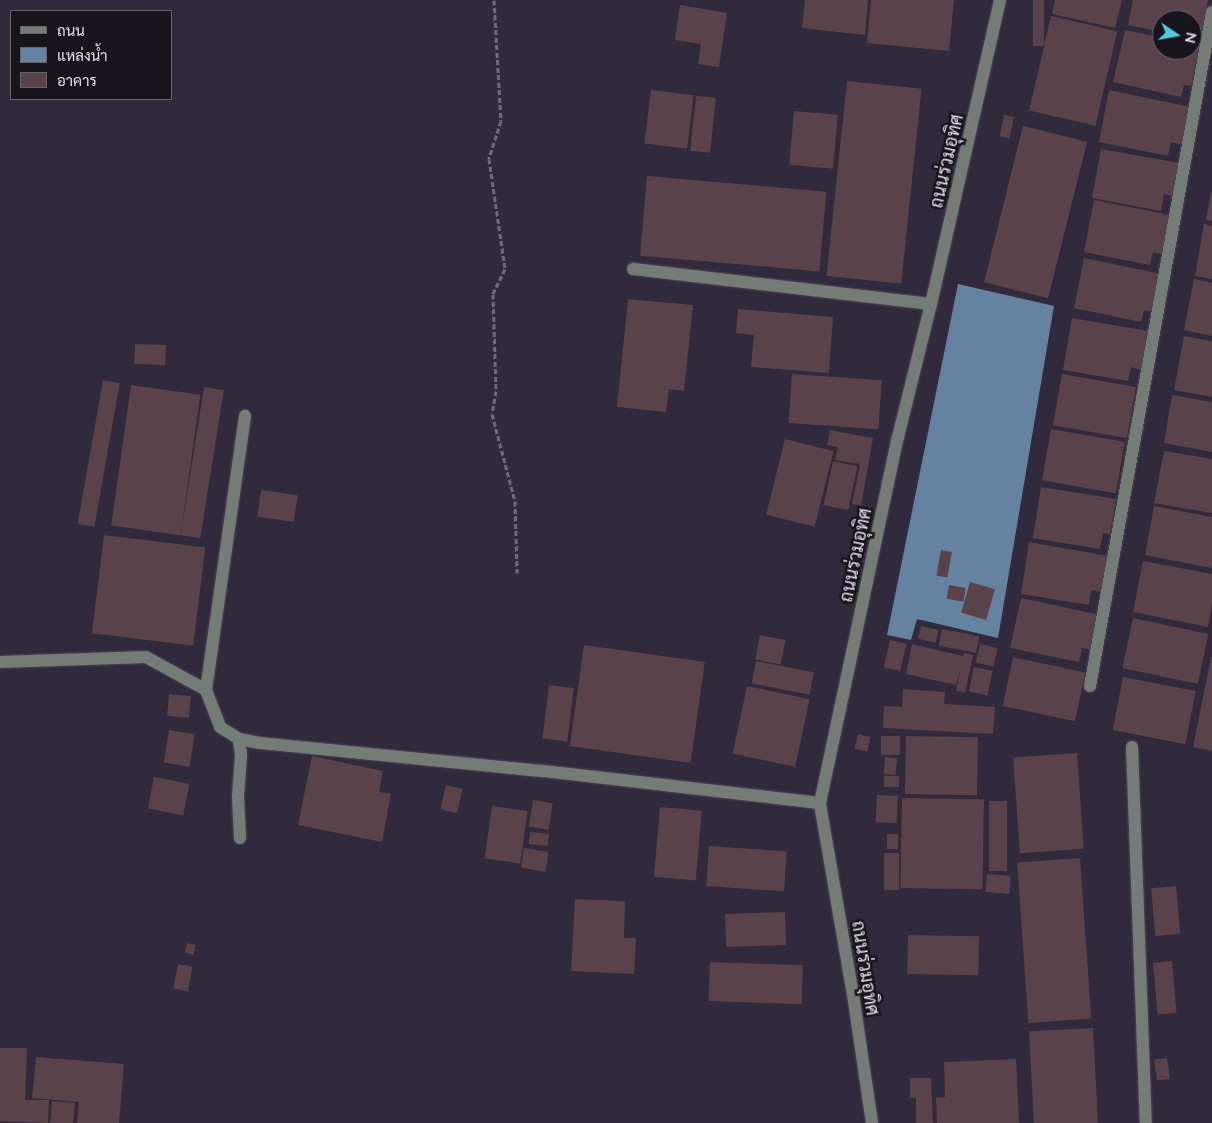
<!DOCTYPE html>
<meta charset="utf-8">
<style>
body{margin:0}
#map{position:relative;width:1212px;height:1123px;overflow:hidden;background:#31293c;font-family:Lato,Sarabun,sans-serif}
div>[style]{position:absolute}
.water>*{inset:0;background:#6582a1}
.building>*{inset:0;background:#5a424b;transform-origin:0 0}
.path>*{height:3px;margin-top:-1.5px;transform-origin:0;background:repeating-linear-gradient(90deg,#716a7b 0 5px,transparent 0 7.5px)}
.roads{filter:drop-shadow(0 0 1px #4e4658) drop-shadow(0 0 1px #4e4658)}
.minor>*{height:12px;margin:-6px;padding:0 6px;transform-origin:6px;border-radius:6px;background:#737d76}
span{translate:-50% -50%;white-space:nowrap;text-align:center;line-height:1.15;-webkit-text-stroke:5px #17141c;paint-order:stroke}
.street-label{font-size:18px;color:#e4dfec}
.legend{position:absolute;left:10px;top:10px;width:162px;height:90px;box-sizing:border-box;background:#17141c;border:1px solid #69656f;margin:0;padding:6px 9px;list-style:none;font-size:15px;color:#e4dfec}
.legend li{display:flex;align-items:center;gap:10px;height:25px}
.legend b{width:25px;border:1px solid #69656f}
.north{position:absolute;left:1152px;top:10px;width:50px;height:50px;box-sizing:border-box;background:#17141c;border:1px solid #69656f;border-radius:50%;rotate:102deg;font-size:14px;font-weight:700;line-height:20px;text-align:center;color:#e4dfec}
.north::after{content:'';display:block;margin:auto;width:18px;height:22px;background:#53cadc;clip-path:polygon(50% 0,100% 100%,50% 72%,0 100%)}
</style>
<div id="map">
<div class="water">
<div style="clip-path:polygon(958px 284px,1054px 306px,998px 638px,917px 619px,911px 640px,887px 635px)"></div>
</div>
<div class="building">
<div style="clip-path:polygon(805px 0,868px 0,865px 35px,802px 28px)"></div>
<div style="clip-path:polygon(871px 0,954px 0,949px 51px,867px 43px)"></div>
<div style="left:1033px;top:0;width:11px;height:46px"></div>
<div style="clip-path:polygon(1055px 0,1122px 0,1115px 28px,1052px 14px)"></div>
<div style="clip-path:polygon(1133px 0,1208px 0,1202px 30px,1192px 27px,1192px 20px,1162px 20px,1162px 32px,1128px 25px)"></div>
<div style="clip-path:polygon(680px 5px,727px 13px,719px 67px,698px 64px,701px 44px,675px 40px)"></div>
<div style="left:1051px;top:16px;width:68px;height:97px;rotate:13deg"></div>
<div style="clip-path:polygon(1125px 30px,1162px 38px,1162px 50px,1192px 50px,1192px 45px,1199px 46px,1191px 86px,1184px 85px,1181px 97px,1113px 82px)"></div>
<div style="left:847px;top:81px;width:75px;height:196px;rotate:6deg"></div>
<div style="left:651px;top:90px;width:43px;height:54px;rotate:7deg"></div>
<div style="clip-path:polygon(1109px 90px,1191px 107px,1183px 145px,1171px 142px,1168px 156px,1099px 142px)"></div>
<div style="left:696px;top:96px;width:20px;height:55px;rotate:6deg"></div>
<div style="left:794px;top:111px;width:44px;height:54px;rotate:5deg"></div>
<div style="left:1004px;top:115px;width:10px;height:22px;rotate:11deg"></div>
<div style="left:1023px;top:126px;width:66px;height:161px;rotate:14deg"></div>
<div style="clip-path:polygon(1101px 149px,1179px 163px,1173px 196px,1164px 194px,1161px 211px,1092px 198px)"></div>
<div style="left:647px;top:176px;width:180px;height:80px;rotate:5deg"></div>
<div style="clip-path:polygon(1211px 192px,1212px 192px,1212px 221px,1206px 220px)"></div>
<div style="clip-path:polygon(1094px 200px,1170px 215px,1162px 254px,1153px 252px,1150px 265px,1084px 252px)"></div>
<div style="clip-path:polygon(1204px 224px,1212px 226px,1212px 279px,1195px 276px)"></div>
<div style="clip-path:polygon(1084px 258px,1162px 274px,1155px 312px,1144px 310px,1141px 322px,1074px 308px)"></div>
<div style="clip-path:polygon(1194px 279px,1212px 283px,1212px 336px,1184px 330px)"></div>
<div style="clip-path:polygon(628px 299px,693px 305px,684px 391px,669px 389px,666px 412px,617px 407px)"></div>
<div style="clip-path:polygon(738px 309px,833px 317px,829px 373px,751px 367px,754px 335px,736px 333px)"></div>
<div style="clip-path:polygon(1072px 318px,1148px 331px,1141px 370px,1131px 367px,1128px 381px,1063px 370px)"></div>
<div style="clip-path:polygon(1184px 336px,1212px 341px,1212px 397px,1174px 390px)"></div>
<div style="left:135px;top:344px;width:31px;height:20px;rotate:2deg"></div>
<div style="left:792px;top:374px;width:90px;height:49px;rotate:4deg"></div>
<div style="left:1062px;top:374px;width:75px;height:52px;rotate:10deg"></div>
<div style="left:103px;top:380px;width:17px;height:146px;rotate:10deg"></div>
<div style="left:131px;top:385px;width:70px;height:142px;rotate:8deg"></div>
<div style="left:204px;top:387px;width:20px;height:150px;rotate:9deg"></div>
<div style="clip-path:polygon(1172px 395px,1212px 402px,1212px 452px,1164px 443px)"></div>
<div style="left:1051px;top:429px;width:75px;height:52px;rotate:10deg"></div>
<div style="clip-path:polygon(830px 430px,873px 438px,861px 506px,852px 504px,860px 464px,835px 460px,838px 447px,827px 445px)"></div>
<div style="left:785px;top:439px;width:50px;height:78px;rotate:14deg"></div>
<div style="clip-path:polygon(1164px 451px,1212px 459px,1212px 513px,1154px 503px)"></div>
<div style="left:833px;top:461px;width:25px;height:45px;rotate:12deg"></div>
<div style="clip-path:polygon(1041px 487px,1116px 499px,1110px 534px,1103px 533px,1100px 549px,1033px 538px)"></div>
<div style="left:261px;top:490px;width:37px;height:27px;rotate:8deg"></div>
<div style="clip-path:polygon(1154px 506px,1212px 517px,1212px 568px,1145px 555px)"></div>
<div style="left:104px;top:535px;width:102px;height:99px;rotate:7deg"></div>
<div style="clip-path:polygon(1029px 542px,1108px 556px,1102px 592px,1091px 590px,1089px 605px,1021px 594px)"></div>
<div style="left:941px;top:550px;width:11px;height:26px;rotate:10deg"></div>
<div style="clip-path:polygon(1143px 561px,1212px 574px,1212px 604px,1208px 627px,1133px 612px)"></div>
<div style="left:970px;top:582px;width:26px;height:32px;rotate:16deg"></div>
<div style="left:949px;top:585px;width:17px;height:14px;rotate:10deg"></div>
<div style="clip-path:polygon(1021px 598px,1100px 615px,1092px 650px,1082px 648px,1079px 662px,1010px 648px)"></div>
<div style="left:1133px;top:618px;width:77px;height:51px;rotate:12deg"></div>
<div style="left:921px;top:626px;width:18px;height:13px;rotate:13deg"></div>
<div style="left:942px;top:629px;width:38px;height:17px;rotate:11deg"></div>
<div style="left:760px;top:635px;width:26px;height:25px;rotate:11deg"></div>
<div style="left:890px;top:640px;width:17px;height:28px;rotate:13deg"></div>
<div style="clip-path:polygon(912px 644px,963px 656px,964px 653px,973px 655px,965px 693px,956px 691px,961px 666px,956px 685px,906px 674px)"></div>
<div style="left:980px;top:644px;width:18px;height:19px;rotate:13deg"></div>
<div style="left:584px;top:645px;width:122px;height:102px;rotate:8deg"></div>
<div style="left:1013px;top:657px;width:74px;height:50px;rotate:12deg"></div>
<div style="clip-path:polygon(1211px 657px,1212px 657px,1212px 751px,1193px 747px)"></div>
<div style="left:756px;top:661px;width:59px;height:23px;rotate:11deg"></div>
<div style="left:974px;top:667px;width:19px;height:25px;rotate:12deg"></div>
<div style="left:1123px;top:677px;width:74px;height:54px;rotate:11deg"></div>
<div style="left:549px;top:685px;width:25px;height:54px;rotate:7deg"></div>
<div style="left:747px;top:686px;width:64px;height:69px;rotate:12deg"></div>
<div style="clip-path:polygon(903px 689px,945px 692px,944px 704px,995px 707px,993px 734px,883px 728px,884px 706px,902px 707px)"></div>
<div style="left:169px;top:694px;width:22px;height:22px;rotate:5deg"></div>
<div style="left:169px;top:730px;width:26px;height:33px;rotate:9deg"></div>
<div style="left:858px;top:734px;width:13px;height:15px;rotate:13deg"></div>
<div style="left:881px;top:736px;width:19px;height:19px"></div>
<div style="left:906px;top:736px;width:72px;height:58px;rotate:1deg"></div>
<div style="left:1077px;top:753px;width:96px;height:64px;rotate:86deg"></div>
<div style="clip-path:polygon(312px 756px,383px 771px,379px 792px,391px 794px,382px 842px,298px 825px)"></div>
<div style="left:885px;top:757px;width:12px;height:17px;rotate:5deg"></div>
<div style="left:884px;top:776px;width:15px;height:11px"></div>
<div style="left:154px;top:777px;width:36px;height:32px;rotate:11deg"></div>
<div style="left:446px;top:785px;width:17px;height:25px;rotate:13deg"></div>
<div style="left:877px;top:795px;width:21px;height:27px;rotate:3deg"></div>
<div style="left:902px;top:798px;width:82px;height:90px;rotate:1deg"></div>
<div style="left:533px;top:800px;width:20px;height:27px;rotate:9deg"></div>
<div style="left:989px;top:801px;width:18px;height:70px"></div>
<div style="left:492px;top:806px;width:36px;height:53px;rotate:8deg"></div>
<div style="left:660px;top:807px;width:42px;height:70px;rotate:5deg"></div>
<div style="left:530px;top:832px;width:19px;height:12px;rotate:6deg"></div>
<div style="left:898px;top:834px;width:15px;height:11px;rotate:90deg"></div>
<div style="left:709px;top:846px;width:78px;height:40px;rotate:4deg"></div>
<div style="left:524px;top:848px;width:25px;height:20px;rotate:9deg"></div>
<div style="left:884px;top:853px;width:15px;height:37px"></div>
<div style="left:1080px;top:858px;width:161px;height:63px;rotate:86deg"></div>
<div style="left:987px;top:874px;width:24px;height:18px;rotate:5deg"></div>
<div style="left:1176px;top:886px;width:48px;height:25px;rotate:85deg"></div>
<div style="clip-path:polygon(575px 899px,625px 901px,624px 938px,636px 938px,634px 974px,571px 971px)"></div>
<div style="left:785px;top:912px;width:33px;height:60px;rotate:88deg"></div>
<div style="left:908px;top:935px;width:71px;height:39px;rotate:1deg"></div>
<div style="left:187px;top:943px;width:9px;height:10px;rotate:13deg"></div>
<div style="left:1172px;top:961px;width:52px;height:19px;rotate:85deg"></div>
<div style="left:710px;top:962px;width:93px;height:39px;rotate:2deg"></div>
<div style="left:178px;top:964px;width:15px;height:25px;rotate:11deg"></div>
<div style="left:1093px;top:1028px;width:95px;height:64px;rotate:87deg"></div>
<div style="clip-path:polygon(0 1048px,27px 1048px,25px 1100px,49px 1100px,48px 1123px,0 1121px)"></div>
<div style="clip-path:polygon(36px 1057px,124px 1064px,119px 1123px,77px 1123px,79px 1102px,32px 1098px)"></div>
<div style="left:1167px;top:1058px;width:21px;height:13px;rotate:82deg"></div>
<div style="clip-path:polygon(1016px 1059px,1019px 1123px,937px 1123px,936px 1098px,945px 1097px,944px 1062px)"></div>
<div style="clip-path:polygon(910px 1078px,931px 1078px,933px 1123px,916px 1123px,916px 1098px,923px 1098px,910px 1098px)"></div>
<div style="left:52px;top:1101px;width:23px;height:22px;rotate:5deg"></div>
</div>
<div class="path">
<div style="left:494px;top:0;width:121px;rotate:86.7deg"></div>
<div style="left:501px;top:121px;width:40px;rotate:108deg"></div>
<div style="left:489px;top:159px;width:111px;rotate:81.7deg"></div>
<div style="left:505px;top:269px;width:28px;rotate:116deg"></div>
<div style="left:493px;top:294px;width:97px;rotate:88.2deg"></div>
<div style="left:496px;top:391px;width:23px;rotate:100deg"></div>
<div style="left:492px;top:414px;width:90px;rotate:75.2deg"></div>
<div style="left:515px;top:501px;width:72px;rotate:88.4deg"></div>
</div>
<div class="roads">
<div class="minor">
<div style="left:633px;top:269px;width:300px;rotate:6.7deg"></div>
<div style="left:0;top:662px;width:146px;rotate:-2deg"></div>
<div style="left:146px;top:657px;width:68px;rotate:28.8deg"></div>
<div style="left:206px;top:690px;width:40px;rotate:69deg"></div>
<div style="left:220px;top:727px;width:22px;rotate:32deg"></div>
<div style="left:239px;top:739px;width:21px;rotate:11deg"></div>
<div style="left:260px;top:743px;width:284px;rotate:5.7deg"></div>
<div style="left:543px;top:771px;width:279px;rotate:6.6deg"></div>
<div style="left:1090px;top:686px;width:685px;rotate:-79.74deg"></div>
<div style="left:206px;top:690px;width:277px;rotate:-81.9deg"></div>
<div style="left:239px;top:739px;width:17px;rotate:83deg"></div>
<div style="left:241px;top:756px;width:40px;rotate:94.3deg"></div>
<div style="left:238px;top:796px;width:42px;rotate:87.3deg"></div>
<div style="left:1132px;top:747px;width:376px;rotate:87.9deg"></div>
<div style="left:872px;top:1123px;width:129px;rotate:-98.4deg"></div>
<div style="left:853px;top:995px;width:195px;rotate:-99.8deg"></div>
<div style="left:820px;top:803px;width:374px;rotate:-78deg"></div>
<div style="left:898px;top:437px;width:137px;rotate:-76.1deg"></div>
<div style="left:931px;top:304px;width:312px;rotate:-77.2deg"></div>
</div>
</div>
<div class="street-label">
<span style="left:946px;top:161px;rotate:-77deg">ถนนร่วมอุทิศ</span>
<span style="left:855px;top:555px;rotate:-78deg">ถนนร่วมอุทิศ</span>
<span style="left:866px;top:968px;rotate:81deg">ถนนร่วมอุทิศ</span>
</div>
<ul class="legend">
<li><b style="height:6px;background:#737d76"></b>ถนน</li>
<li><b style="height:14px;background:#6582a1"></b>แหล่งน้ำ</li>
<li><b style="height:14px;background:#5a424b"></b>อาคาร</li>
</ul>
<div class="north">N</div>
</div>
